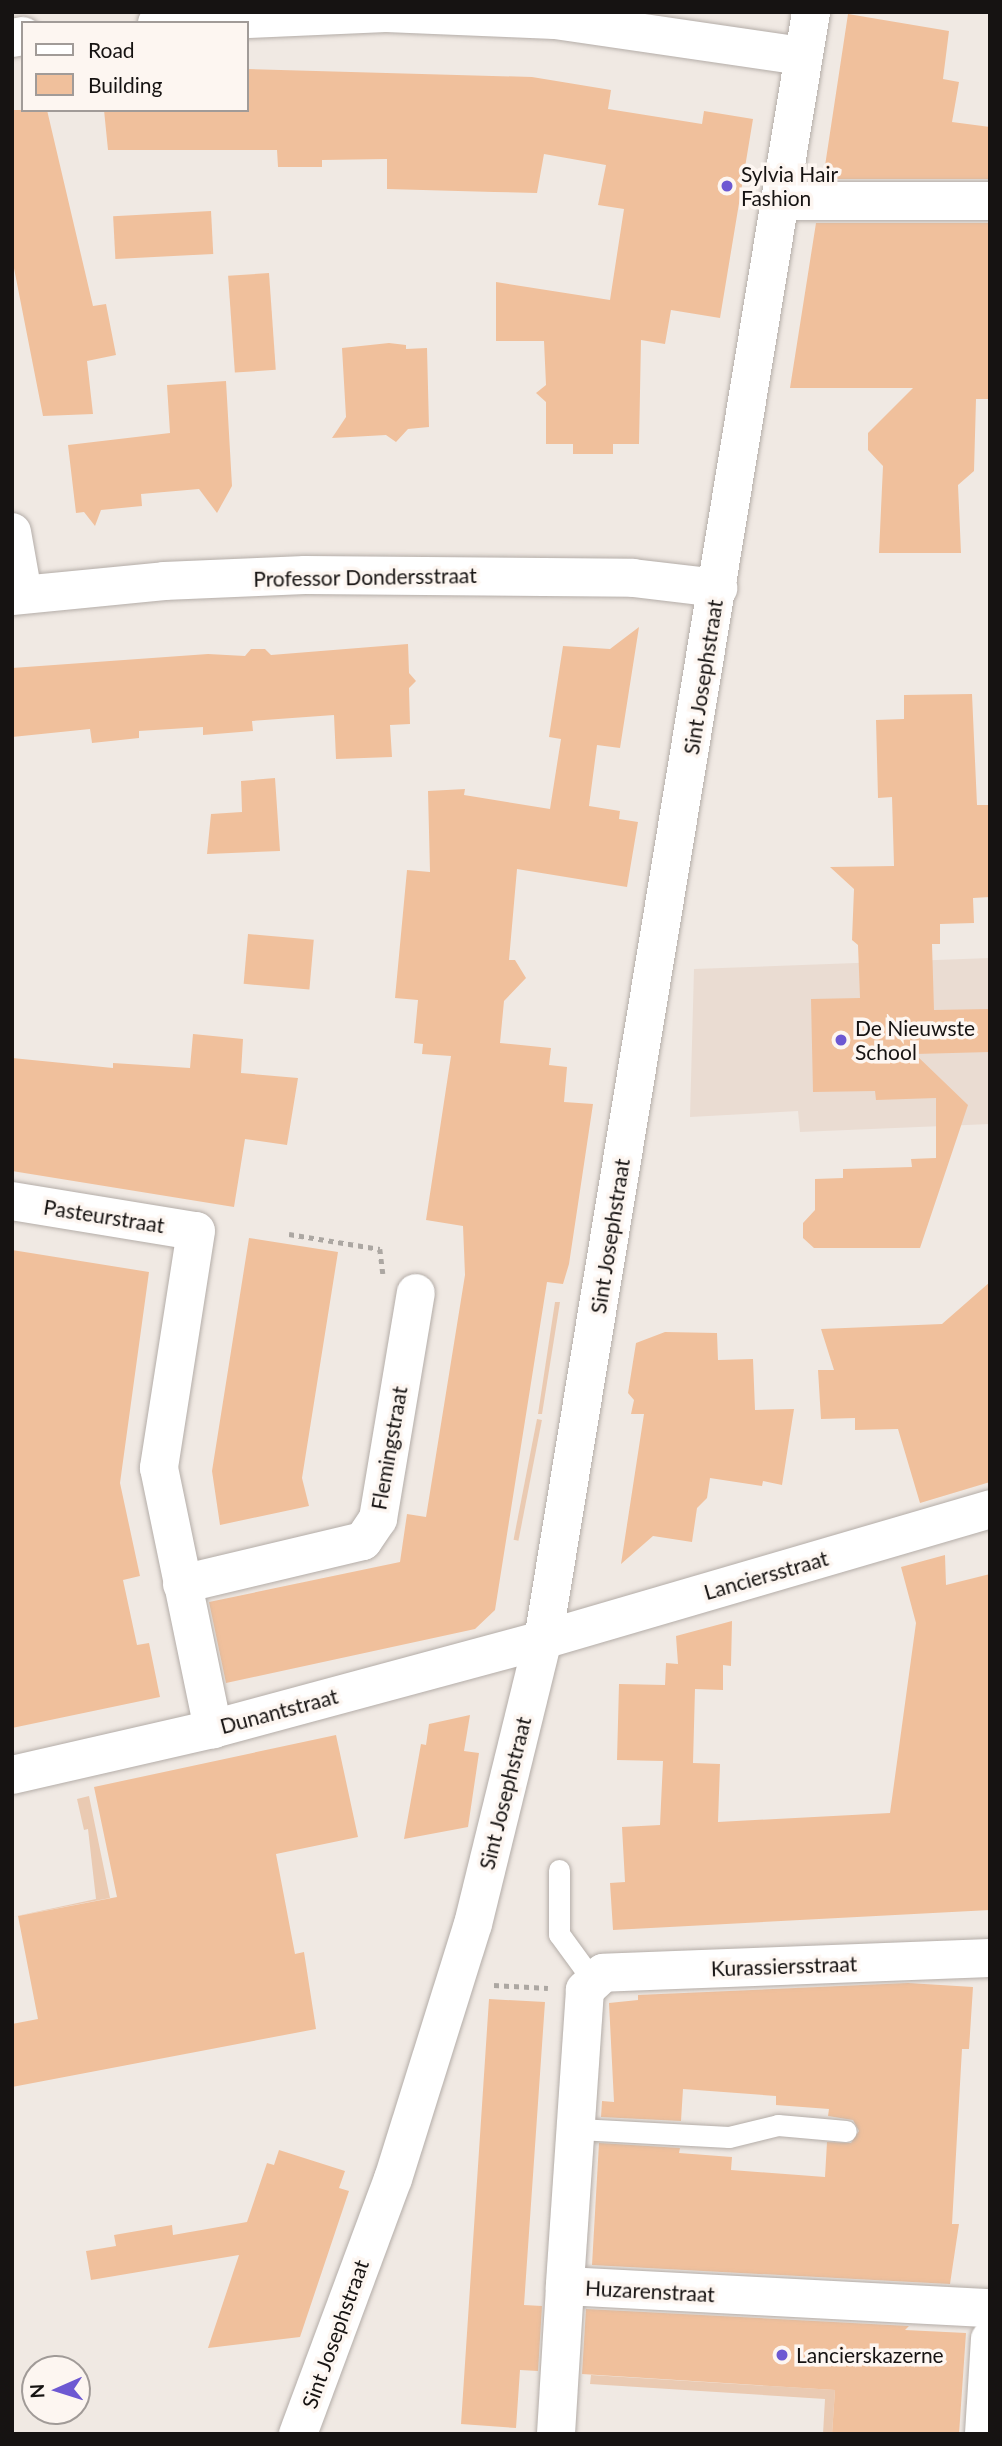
<!DOCTYPE html>
<style>
body{margin:0}
#map{position:relative;width:1002px;height:2446px;overflow:hidden;background:#f0e9e3;font-family:Lato,sans-serif}
div>[style]{position:absolute}
.built>*{inset:0;background:#eadcd2}
.green>*{inset:0;background:#eacab2;transform-origin:0 0}
.building>*{inset:0;background:#f0c09c;transform-origin:0 0}
.path>*{height:4.5px;margin-top:-2.25px;transform-origin:0;background:repeating-linear-gradient(90deg,#aca7a2 0 5px,transparent 0 10px)}
.roads{filter:drop-shadow(0 0 2px #b4ada8) drop-shadow(0 0 2px #b4ada8)}
.lane>*{height:21px;margin:-10.5px;padding:0 10.5px;transform-origin:10.5px;border-radius:10.5px;background:#fff}
.street>*{height:38px;margin:-19px;padding:0 19px;transform-origin:19px;border-radius:19px;background:#fff}
.dots>*{width:19px;height:19px;translate:-50% -50%;box-sizing:border-box;border:4px solid #fdf6f1;border-radius:50%}
span{translate:-50% -50%;white-space:nowrap;text-align:center;line-height:1.15;-webkit-text-stroke:7px #fdf6f1;paint-order:stroke}
.poi-label{font-size:21px;color:#161312}
.left{translate:0 -50%;text-align:left}
.street-label{font-size:21px;color:#161312}
.frame{position:absolute;inset:0;border:14px solid #161312;pointer-events:none}
.legend{position:absolute;left:21px;top:21px;width:228px;height:91px;box-sizing:border-box;background:#fdf6f1;border:2px solid #a19b98;margin:0;padding:9px 12px;list-style:none;font-size:21px;color:#161312}
.legend li{display:flex;align-items:center;gap:14px;height:35px}
.legend b{width:35px;border:2px solid #a19b98}
.north{position:absolute;left:21px;top:2355px;width:70px;height:70px;box-sizing:border-box;background:#fdf6f1;border:2px solid #a19b98;border-radius:50%;rotate:267deg;font-size:19px;font-weight:700;line-height:28px;text-align:center;color:#161312}
.north::after{content:'';display:block;margin:auto;width:24px;height:32px;background:#6d58d2;clip-path:polygon(50% 0,100% 100%,50% 72%,0 100%)}
</style>
<div id="map">
<div class="built">
<div style="clip-path:polygon(990px 958px,990px 1124px,800px 1132px,798px 1111px,690px 1117px,694px 969px)"></div>
</div>
<div class="green">
<div style="clip-path:polygon(555px 1302px,560px 1302px,542px 1414px,538px 1414px)"></div>
<div style="left:537px;top:1419px;width:5px;height:123px;rotate:11deg"></div>
<div style="clip-path:polygon(89px 1796px,110px 1898px,12px 1917px,96px 1899px,88px 1829px,84px 1830px,77px 1799px)"></div>
<div style="clip-path:polygon(591px 2375px,835px 2390px,832px 2434px,823px 2434px,825px 2399px,590px 2384px)"></div>
</div>
<div class="building">
<div style="clip-path:polygon(848px 14px,949px 31px,943px 79px,959px 82px,952px 122px,990px 127px,990px 179px,823px 179px)"></div>
<div style="clip-path:polygon(247px 69px,532px 77px,611px 90px,608px 109px,702px 124px,704px 111px,753px 119px,720px 318px,671px 310px,665px 344px,641px 340px,639px 444px,613px 444px,613px 454px,573px 454px,573px 444px,546px 444px,546px 402px,536px 393px,546px 385px,544px 341px,496px 341px,496px 282px,610px 300px,624px 209px,598px 205px,606px 165px,544px 154px,537px 193px,494px 192px,387px 189px,387px 159px,322px 160px,322px 167px,278px 167px,277px 150px,108px 150px,104px 110px,247px 110px)"></div>
<div style="clip-path:polygon(12px 110px,47px 110px,93px 306px,106px 304px,116px 355px,87px 361px,93px 414px,43px 416px,12px 258px)"></div>
<div style="left:211px;top:211px;width:43px;height:98px;rotate:87deg"></div>
<div style="clip-path:polygon(816px 223px,990px 223px,990px 399px,976px 399px,974px 471px,958px 485px,961px 553px,879px 553px,883px 466px,868px 450px,868px 433px,913px 388px,790px 388px)"></div>
<div style="left:269px;top:273px;width:97px;height:41px;rotate:86deg"></div>
<div style="clip-path:polygon(389px 343px,406px 345px,406px 349px,427px 348px,429px 427px,408px 429px,396px 442px,386px 435px,332px 438px,346px 417px,342px 348px)"></div>
<div style="clip-path:polygon(226px 381px,232px 486px,217px 513px,199px 489px,141px 494px,142px 506px,101px 510px,95px 526px,84px 512px,76px 513px,68px 445px,170px 433px,167px 385px)"></div>
<div style="clip-path:polygon(639px 627px,620px 748px,597px 745px,589px 806px,620px 811px,619px 819px,638px 822px,627px 887px,517px 869px,509px 960px,515px 960px,526px 978px,504px 1001px,500px 1043px,551px 1048px,549px 1065px,567px 1067px,564px 1102px,593px 1104px,569px 1264px,563px 1284px,547px 1282px,495px 1610px,475px 1629px,226px 1683px,209px 1602px,400px 1562px,407px 1514px,426px 1517px,465px 1275px,463px 1226px,426px 1220px,451px 1056px,422px 1054px,423px 1044px,414px 1043px,418px 1000px,395px 998px,407px 870px,430px 872px,428px 791px,465px 789px,464px 795px,550px 809px,561px 739px,549px 737px,563px 646px,610px 649px)"></div>
<div style="clip-path:polygon(408px 644px,409px 673px,416px 681px,409px 688px,410px 724px,390px 725px,392px 757px,336px 759px,334px 715px,252px 721px,253px 731px,203px 735px,203px 727px,139px 731px,139px 738px,92px 743px,90px 729px,12px 737px,12px 668px,208px 654px,245px 656px,251px 649px,265px 649px,271px 655px)"></div>
<div style="clip-path:polygon(972px 694px,977px 805px,990px 805px,990px 897px,973px 898px,974px 923px,940px 924px,940px 944px,932px 944px,934px 1010px,990px 1009px,990px 1052px,915px 1054px,968px 1105px,920px 1248px,814px 1248px,803px 1238px,803px 1223px,815px 1210px,815px 1179px,843px 1178px,843px 1169px,912px 1167px,911px 1159px,936px 1158px,936px 1098px,876px 1100px,875px 1091px,813px 1092px,811px 999px,860px 998px,858px 945px,852px 940px,854px 889px,830px 867px,894px 866px,892px 797px,878px 798px,876px 720px,904px 719px,904px 695px)"></div>
<div style="clip-path:polygon(275px 778px,280px 851px,207px 854px,211px 814px,242px 812px,241px 781px)"></div>
<div style="left:248px;top:934px;width:66px;height:50px;rotate:5deg"></div>
<div style="clip-path:polygon(193px 1034px,243px 1039px,241px 1073px,298px 1078px,287px 1145px,245px 1139px,234px 1207px,12px 1171px,12px 1058px,113px 1068px,113px 1063px,190px 1068px)"></div>
<div style="clip-path:polygon(249px 1238px,338px 1252px,302px 1478px,309px 1506px,220px 1525px,212px 1471px)"></div>
<div style="clip-path:polygon(12px 1250px,149px 1272px,120px 1483px,140px 1576px,123px 1580px,137px 1645px,149px 1643px,160px 1697px,12px 1728px)"></div>
<div style="clip-path:polygon(990px 1282px,990px 1482px,920px 1503px,898px 1429px,855px 1430px,855px 1418px,821px 1419px,818px 1370px,834px 1370px,821px 1329px,942px 1324px)"></div>
<div style="clip-path:polygon(665px 1332px,717px 1333px,718px 1360px,753px 1359px,755px 1410px,794px 1409px,782px 1485px,763px 1481px,762px 1486px,710px 1478px,707px 1498px,697px 1508px,692px 1542px,653px 1536px,621px 1564px,644px 1414px,631px 1414px,634px 1400px,628px 1393px,636px 1343px)"></div>
<div style="clip-path:polygon(945px 1555px,946px 1585px,990px 1574px,990px 1910px,613px 1930px,610px 1883px,625px 1882px,622px 1827px,660px 1825px,663px 1761px,617px 1760px,619px 1684px,665px 1685px,666px 1663px,678px 1664px,676px 1636px,732px 1621px,731px 1666px,723px 1665px,723px 1690px,695px 1689px,693px 1763px,720px 1764px,718px 1822px,890px 1813px,916px 1623px,901px 1567px)"></div>
<div style="clip-path:polygon(470px 1715px,464px 1751px,479px 1753px,468px 1827px,404px 1839px,421px 1744px,426px 1745px,429px 1724px)"></div>
<div style="clip-path:polygon(336px 1735px,358px 1837px,276px 1854px,295px 1954px,304px 1952px,316px 2029px,12px 2087px,12px 2024px,38px 2019px,18px 1916px,117px 1897px,94px 1787px)"></div>
<div style="clip-path:polygon(908px 1983px,973px 1987px,969px 2049px,962px 2049px,952px 2224px,959px 2224px,950px 2284px,592px 2265px,599px 2143px,680px 2148px,679px 2153px,732px 2157px,731px 2170px,825px 2177px,827px 2142px,851px 2143px,859px 2131px,853px 2120px,828px 2116px,829px 2109px,776px 2105px,776px 2096px,683px 2089px,681px 2121px,601px 2117px,602px 2101px,614px 2102px,609px 2003px,638px 2000px,638px 1995px)"></div>
<div style="clip-path:polygon(489px 1999px,545px 2002px,524px 2305px,542px 2306px,538px 2371px,520px 2370px,516px 2428px,461px 2424px)"></div>
<div style="clip-path:polygon(279px 2150px,345px 2171px,339px 2188px,349px 2191px,300px 2337px,208px 2348px,239px 2255px,91px 2280px,86px 2251px,116px 2246px,114px 2235px,172px 2225px,173px 2235px,247px 2222px,267px 2163px,274px 2165px)"></div>
<div style="clip-path:polygon(586px 2309px,909px 2326px,905px 2330px,966px 2333px,959px 2434px,832px 2434px,835px 2390px,582px 2374px)"></div>
</div>
<div class="path">
<div style="left:289px;top:1234px;width:92px;rotate:9.4deg"></div>
<div style="left:380px;top:1249px;width:25px;rotate:83deg"></div>
<div style="left:494px;top:1985px;width:54px;rotate:3.2deg"></div>
</div>
<div class="roads">
<div class="lane">
<div style="left:559px;top:1870px;width:64px;rotate:90deg"></div>
<div style="left:559px;top:1934px;width:59px;rotate:53.9deg"></div>
<div style="left:578px;top:2129px;width:151px;rotate:3deg"></div>
<div style="left:729px;top:2137px;width:50px;rotate:-13.8deg"></div>
<div style="left:778px;top:2125px;width:68px;rotate:5deg"></div>
</div>
<div class="street">
<div style="left:157px;top:23px;width:229px;rotate:-2.5deg"></div>
<div style="left:386px;top:13px;width:169px;rotate:2.4deg"></div>
<div style="left:555px;top:20px;width:251px;rotate:8.3deg"></div>
<div style="left:12px;top:38px;width:11px;rotate:-10deg"></div>
<div style="left:782px;top:201px;width:208px"></div>
<div style="left:12px;top:532px;width:63px;rotate:79.9deg"></div>
<div style="left:12px;top:596px;width:153px;rotate:-5.6deg"></div>
<div style="left:164px;top:581px;width:141px;rotate:-2.4deg"></div>
<div style="left:305px;top:575px;width:328px;rotate:0.5deg"></div>
<div style="left:633px;top:578px;width:86px;rotate:6.7deg"></div>
<div style="left:12px;top:1201px;width:186px;rotate:9.3deg"></div>
<div style="left:196px;top:1231px;width:240px;rotate:98.9deg"></div>
<div style="left:159px;top:1468px;width:267px;rotate:78.3deg"></div>
<div style="left:182px;top:1584px;width:186px;rotate:-13.4deg"></div>
<div style="left:363px;top:1541px;width:27px;rotate:-56deg"></div>
<div style="left:378px;top:1519px;width:229px;rotate:-80.5deg"></div>
<div style="left:12px;top:1775px;width:206px;rotate:-12.9deg"></div>
<div style="left:213px;top:1729px;width:342px;rotate:-15.1deg"></div>
<div style="left:543px;top:1640px;width:466px;rotate:-16.3deg"></div>
<div style="left:990px;top:1958px;width:387px;rotate:177.8deg"></div>
<div style="left:603px;top:1973px;width:25px;rotate:137deg"></div>
<div style="left:585px;top:1990px;width:297px;rotate:93.9deg"></div>
<div style="left:565px;top:2286px;width:426px;rotate:3deg"></div>
<div style="left:298px;top:2434px;width:272px;rotate:-69.6deg"></div>
<div style="left:393px;top:2179px;width:267px;rotate:-72.6deg"></div>
<div style="left:473px;top:1924px;width:292px;rotate:-76.2deg"></div>
<div style="left:543px;top:1640px;width:1650px;rotate:-80.65deg"></div>
<div style="left:556px;top:2434px;width:148px;rotate:-86.5deg"></div>
<div style="left:984px;top:2434px;width:95px;rotate:-86.4deg"></div>
</div>
</div>
<div class="dots">
<div style="left:727px;top:186px;background:#6d58d2"></div>
<div style="left:841px;top:1040px;background:#6d58d2"></div>
<div style="left:782px;top:2355px;background:#6d58d2"></div>
</div>
<div class="poi-label">
<span class="left" style="left:741px;top:186px">Sylvia Hair<br>Fashion</span>
<span class="left" style="left:855px;top:1040px">De Nieuwste<br>School</span>
<span class="left" style="left:796px;top:2355px">Lancierskazerne</span>
</div>
<div class="street-label">
<span style="left:365px;top:577px;rotate:-1deg">Professor Dondersstraat</span>
<span style="left:703px;top:677px;rotate:-81deg">Sint Josephstraat</span>
<span style="left:104px;top:1216px;rotate:9deg">Pasteurstraat</span>
<span style="left:610px;top:1236px;rotate:-81deg">Sint Josephstraat</span>
<span style="left:389px;top:1448px;rotate:-80deg">Flemingstraat</span>
<span style="left:766px;top:1575px;rotate:-16deg">Lanciersstraat</span>
<span style="left:279px;top:1711px;rotate:-15deg">Dunantstraat</span>
<span style="left:505px;top:1793px;rotate:-76deg">Sint Josephstraat</span>
<span style="left:784px;top:1966px;rotate:-2deg">Kurassiersstraat</span>
<span style="left:650px;top:2291px;rotate:3deg">Huzarenstraat</span>
<span style="left:335px;top:2334px;rotate:-70deg">Sint Josephstraat</span>
</div>
<div class="frame"></div>
<ul class="legend">
<li><b style="height:9px;background:#fff"></b>Road</li>
<li><b style="height:19px;background:#f0c09c"></b>Building</li>
</ul>
<div class="north">N</div>
</div>
